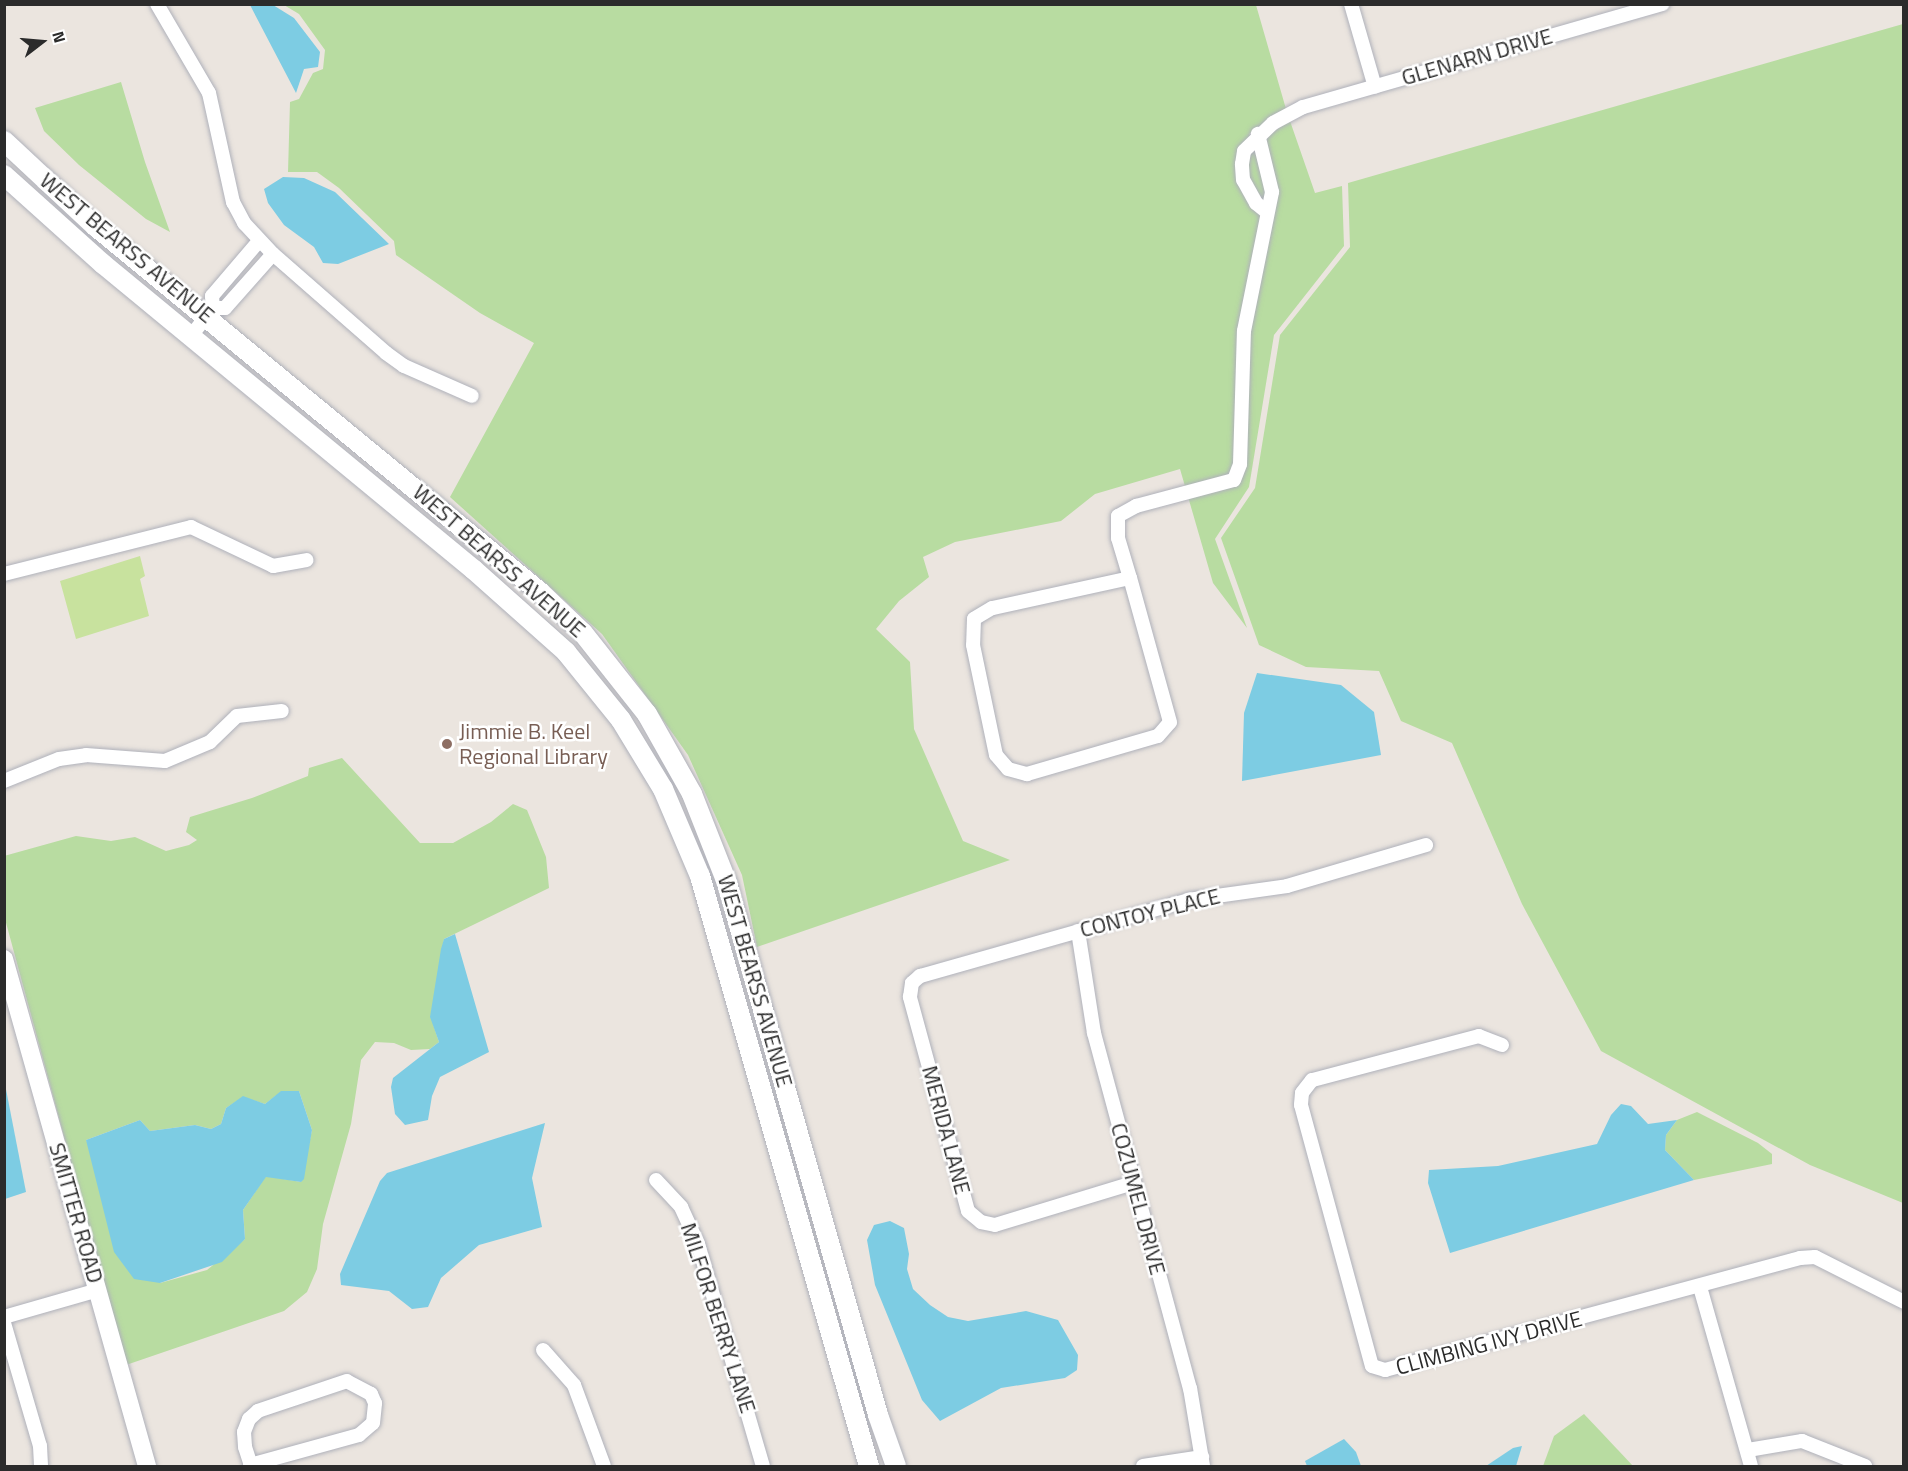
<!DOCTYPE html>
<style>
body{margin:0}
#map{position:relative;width:1908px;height:1471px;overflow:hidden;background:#ebe5df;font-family:"Titillium Web",sans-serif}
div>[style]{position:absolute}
.green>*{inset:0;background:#b8dca1}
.pitch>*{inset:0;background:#c8e29e}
.water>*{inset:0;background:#7dcce3}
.roads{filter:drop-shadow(0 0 2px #afb1ba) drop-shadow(0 0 2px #afb1ba)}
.minor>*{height:14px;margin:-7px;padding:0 7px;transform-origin:7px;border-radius:7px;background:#fff}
.tertiary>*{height:18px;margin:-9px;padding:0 9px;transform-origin:9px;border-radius:9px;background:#fff}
.secondary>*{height:20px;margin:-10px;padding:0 10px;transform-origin:10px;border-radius:10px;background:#fff}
.dots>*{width:16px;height:16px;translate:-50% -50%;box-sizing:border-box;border:3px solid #fff;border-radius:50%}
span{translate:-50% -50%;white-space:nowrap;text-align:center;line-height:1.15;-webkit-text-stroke:5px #fff;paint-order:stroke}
.street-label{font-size:22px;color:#2b2b2b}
.education-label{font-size:22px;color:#785e54}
.left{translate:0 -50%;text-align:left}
.frame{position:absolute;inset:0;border:6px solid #2b2b2b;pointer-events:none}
.north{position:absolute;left:12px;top:12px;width:60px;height:60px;-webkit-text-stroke:4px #fff;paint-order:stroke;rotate:74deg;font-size:16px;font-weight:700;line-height:24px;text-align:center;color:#2b2b2b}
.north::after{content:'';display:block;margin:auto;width:21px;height:27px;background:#2b2b2b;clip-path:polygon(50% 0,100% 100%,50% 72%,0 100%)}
</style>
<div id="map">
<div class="green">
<div style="clip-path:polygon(284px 5px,1256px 5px,1286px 109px,1249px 134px,1257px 143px,1290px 121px,1315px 193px,1342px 186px,1344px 246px,1274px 335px,1249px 487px,1215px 539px,1247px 628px,1213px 583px,1180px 469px,1095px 494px,1061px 521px,955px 542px,923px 557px,929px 577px,899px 601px,876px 629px,910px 662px,914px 729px,963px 841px,1010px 860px,757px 947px,742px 875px,688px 755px,602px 634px,450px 497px,534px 343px,480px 313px,396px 255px,394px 241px,339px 188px,317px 172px,288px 172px,290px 102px,299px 99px,313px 73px,323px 69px,325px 50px,299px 14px)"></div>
<div style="clip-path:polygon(1903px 24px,1904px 24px,1903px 1203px,1810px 1165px,1601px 1051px,1522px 904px,1452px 743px,1401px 721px,1379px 671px,1306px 667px,1259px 645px,1221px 538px,1255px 488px,1280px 335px,1350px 247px,1348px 183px)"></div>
<div style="clip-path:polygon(121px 82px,145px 162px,170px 232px,146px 219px,79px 165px,44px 131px,35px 108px)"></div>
<div style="clip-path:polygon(evenodd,342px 758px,420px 843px,453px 843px,491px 822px,513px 804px,527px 810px,546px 857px,549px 888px,444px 939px,433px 1024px,439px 1042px,430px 1049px,411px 1050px,394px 1043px,375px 1042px,361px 1060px,351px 1124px,323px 1224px,317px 1269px,307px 1292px,284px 1311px,126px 1365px,5px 919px,4px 856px,76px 836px,111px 841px,135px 837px,166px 851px,189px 845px,197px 840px,186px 832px,190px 817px,252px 798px,308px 776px,309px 768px,342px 758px,282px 1091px,299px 1091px,312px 1130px,301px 1182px,266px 1176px,243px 1210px,245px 1239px,207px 1270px,160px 1283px,86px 1140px,140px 1120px,150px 1131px,195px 1125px,211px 1129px,221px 1124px,226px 1108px,243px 1097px,265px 1104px,282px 1091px)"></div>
<div style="clip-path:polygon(1697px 1112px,1758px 1143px,1772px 1154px,1772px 1164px,1694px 1180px,1665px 1150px,1666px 1135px,1677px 1120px)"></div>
<div style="clip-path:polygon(1584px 1414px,1602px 1433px,1633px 1466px,1543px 1466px,1554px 1436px)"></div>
</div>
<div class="pitch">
<div style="clip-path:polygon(140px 556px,145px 576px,140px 579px,149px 616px,76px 639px,60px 581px)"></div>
</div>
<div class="water">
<div style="clip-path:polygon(250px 5px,273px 5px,294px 18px,320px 52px,318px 67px,304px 69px,296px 93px)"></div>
<div style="clip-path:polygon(283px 177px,304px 178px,335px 192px,389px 244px,338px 264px,323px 263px,314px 247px,284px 225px,268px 203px,264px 189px)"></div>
<div style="clip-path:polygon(1257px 673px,1341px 685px,1374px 712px,1381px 755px,1242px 781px,1244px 713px)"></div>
<div style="clip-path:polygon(455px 934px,489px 1052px,440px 1077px,432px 1096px,428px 1120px,405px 1125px,395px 1114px,391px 1087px,393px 1078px,439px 1042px,430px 1017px,441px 949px,444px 939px)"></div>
<div style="clip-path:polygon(4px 1079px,26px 1192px,5px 1199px,4px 1199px)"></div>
<div style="clip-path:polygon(281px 1091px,299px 1091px,312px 1130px,304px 1179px,301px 1182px,266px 1177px,243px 1210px,245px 1239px,222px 1262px,160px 1283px,134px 1279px,114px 1252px,86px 1140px,140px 1120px,150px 1131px,195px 1125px,211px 1129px,221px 1124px,226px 1108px,243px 1096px,265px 1104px)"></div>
<div style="clip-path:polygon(1621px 1104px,1631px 1106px,1648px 1124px,1677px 1120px,1666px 1135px,1665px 1150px,1694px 1180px,1450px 1253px,1428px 1183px,1429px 1170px,1498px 1166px,1597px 1144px,1611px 1115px)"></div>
<div style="clip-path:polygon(545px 1123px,532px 1178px,542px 1227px,479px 1245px,441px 1278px,428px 1307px,412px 1309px,389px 1291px,341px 1285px,340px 1274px,380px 1181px,387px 1173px)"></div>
<div style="clip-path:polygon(890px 1221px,904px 1228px,909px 1254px,907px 1269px,913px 1289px,930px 1305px,948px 1317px,968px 1321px,1026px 1311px,1058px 1320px,1078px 1355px,1077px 1370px,1065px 1378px,1001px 1388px,940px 1421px,922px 1400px,875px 1285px,867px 1240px,874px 1225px)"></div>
<div style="clip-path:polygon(1344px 1439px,1356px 1452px,1361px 1466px,1307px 1466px,1305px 1461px)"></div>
<div style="clip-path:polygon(1522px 1446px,1516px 1466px,1486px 1466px,1513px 1448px)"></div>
</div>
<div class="roads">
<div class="minor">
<div style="left:157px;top:4px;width:103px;rotate:59.7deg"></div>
<div style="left:209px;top:93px;width:112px;rotate:77.6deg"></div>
<div style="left:233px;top:202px;width:24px;rotate:62deg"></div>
<div style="left:244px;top:223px;width:42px;rotate:46.9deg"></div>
<div style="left:273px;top:254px;width:150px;rotate:41.2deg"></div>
<div style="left:386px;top:353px;width:22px;rotate:36deg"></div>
<div style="left:404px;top:366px;width:74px;rotate:23.8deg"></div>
<div style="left:1351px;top:4px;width:86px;rotate:73.9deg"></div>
<div style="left:1267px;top:212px;width:14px;rotate:-141deg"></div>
<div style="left:1256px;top:203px;width:26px;rotate:-119deg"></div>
<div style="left:1243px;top:180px;width:16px;rotate:-94deg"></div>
<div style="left:1242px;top:164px;width:13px;rotate:-81deg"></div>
<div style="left:1244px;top:151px;width:40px;rotate:-44deg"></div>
<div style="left:1273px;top:123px;width:34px;rotate:-28deg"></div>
<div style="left:1303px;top:107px;width:374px;rotate:-16deg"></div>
<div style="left:213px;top:308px;width:12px"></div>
<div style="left:225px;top:308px;width:72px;rotate:-48.4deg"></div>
<div style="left:191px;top:336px;width:36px;rotate:-52deg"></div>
<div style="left:213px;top:308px;width:12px;rotate:-95deg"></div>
<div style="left:212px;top:296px;width:72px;rotate:-49.5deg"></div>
<div style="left:4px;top:574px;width:193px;rotate:-14.1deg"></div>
<div style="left:191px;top:527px;width:91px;rotate:25.4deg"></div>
<div style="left:273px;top:566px;width:34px;rotate:-10deg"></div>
<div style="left:1130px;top:578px;width:141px;rotate:167.7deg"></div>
<div style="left:992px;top:608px;width:21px;rotate:149deg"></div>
<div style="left:974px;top:619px;width:26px;rotate:92deg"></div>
<div style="left:973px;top:645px;width:112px;rotate:78.2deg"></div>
<div style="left:996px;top:755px;width:18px;rotate:49deg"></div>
<div style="left:1008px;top:769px;width:20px;rotate:15deg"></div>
<div style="left:1027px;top:774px;width:136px;rotate:-16.2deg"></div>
<div style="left:1158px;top:736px;width:18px;rotate:-49deg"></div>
<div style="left:1170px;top:722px;width:149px;rotate:-105.5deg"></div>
<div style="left:1130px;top:578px;width:42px;rotate:-106.7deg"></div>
<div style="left:1118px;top:538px;width:22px;rotate:-90deg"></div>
<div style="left:1118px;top:516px;width:21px;rotate:-29deg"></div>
<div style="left:1136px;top:506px;width:101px;rotate:-14.9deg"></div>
<div style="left:1234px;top:480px;width:17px;rotate:-69deg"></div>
<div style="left:1240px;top:464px;width:133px;rotate:-88.3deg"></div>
<div style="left:1244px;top:331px;width:142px;rotate:-78.6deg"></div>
<div style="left:1272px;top:192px;width:60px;rotate:-103.6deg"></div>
<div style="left:4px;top:781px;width:59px;rotate:-21.8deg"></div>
<div style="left:59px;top:759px;width:27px;rotate:-8deg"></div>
<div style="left:86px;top:755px;width:79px;rotate:4.3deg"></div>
<div style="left:165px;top:761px;width:49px;rotate:-22.9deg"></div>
<div style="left:210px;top:742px;width:37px;rotate:-44deg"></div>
<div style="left:237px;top:716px;width:45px;rotate:-6.3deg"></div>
<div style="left:1078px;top:931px;width:103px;rotate:81.1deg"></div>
<div style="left:1094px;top:1033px;width:368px;rotate:74.9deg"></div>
<div style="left:1190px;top:1388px;width:79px;rotate:80.5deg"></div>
<div style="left:1502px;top:1045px;width:25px;rotate:-159deg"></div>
<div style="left:1479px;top:1036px;width:173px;rotate:165.2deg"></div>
<div style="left:1312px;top:1080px;width:16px;rotate:128deg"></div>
<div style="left:1302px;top:1093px;width:12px;rotate:95deg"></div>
<div style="left:1301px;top:1105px;width:270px;rotate:74.8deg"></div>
<div style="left:1372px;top:1366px;width:14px;rotate:17deg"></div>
<div style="left:1385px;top:1370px;width:430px;rotate:-15.1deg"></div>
<div style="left:1800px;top:1258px;width:15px;rotate:-4deg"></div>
<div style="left:1815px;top:1257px;width:100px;rotate:26.8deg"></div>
<div style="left:656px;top:1180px;width:37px;rotate:47deg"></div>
<div style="left:681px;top:1207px;width:41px;rotate:65.3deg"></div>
<div style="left:698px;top:1244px;width:231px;rotate:73.7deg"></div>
<div style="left:1133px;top:1183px;width:144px;rotate:163.1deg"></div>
<div style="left:995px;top:1225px;width:14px;rotate:-168deg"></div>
<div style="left:981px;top:1222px;width:17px;rotate:-140deg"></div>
<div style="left:968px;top:1211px;width:222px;rotate:-105.2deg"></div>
<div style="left:910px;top:997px;width:14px;rotate:-82deg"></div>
<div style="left:912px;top:983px;width:11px;rotate:-41deg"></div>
<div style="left:920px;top:976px;width:279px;rotate:-15.8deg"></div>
<div style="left:1188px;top:900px;width:100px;rotate:-8deg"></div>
<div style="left:1287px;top:886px;width:145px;rotate:-16.4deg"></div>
<div style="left:1700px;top:1287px;width:186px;rotate:74.1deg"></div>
<div style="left:4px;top:1317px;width:98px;rotate:-16deg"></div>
<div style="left:4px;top:1323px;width:128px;rotate:73.7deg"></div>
<div style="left:40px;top:1446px;width:20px;rotate:87deg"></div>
<div style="left:543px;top:1350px;width:47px;rotate:48.5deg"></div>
<div style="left:574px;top:1385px;width:86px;rotate:69.7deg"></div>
<div style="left:1748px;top:1450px;width:55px;rotate:-9.5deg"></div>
<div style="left:1802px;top:1441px;width:68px;rotate:21.6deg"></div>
<div style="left:250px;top:1465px;width:113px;rotate:-15.4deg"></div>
<div style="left:359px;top:1435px;width:18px;rotate:-41deg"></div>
<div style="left:373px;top:1423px;width:20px;rotate:-84deg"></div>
<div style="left:375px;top:1403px;width:10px;rotate:-114deg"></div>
<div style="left:371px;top:1394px;width:27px;rotate:-152deg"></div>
<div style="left:347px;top:1381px;width:94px;rotate:161.4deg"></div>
<div style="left:258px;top:1411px;width:12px;rotate:138deg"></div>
<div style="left:249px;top:1419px;width:14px;rotate:111deg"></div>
<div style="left:244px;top:1432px;width:15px;rotate:86deg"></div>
<div style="left:245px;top:1447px;width:20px;rotate:72deg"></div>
<div style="left:1143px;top:1466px;width:60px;rotate:-8.7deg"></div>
</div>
<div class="tertiary">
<div style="left:4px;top:959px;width:527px;rotate:74.25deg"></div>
</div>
<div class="secondary">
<div style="left:4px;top:141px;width:125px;rotate:43deg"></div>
<div style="left:95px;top:226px;width:576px;rotate:39.44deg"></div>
<div style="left:540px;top:592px;width:59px;rotate:43.6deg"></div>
<div style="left:583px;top:633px;width:103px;rotate:51.7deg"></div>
<div style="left:647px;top:714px;width:92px;rotate:60.6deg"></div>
<div style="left:692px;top:794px;width:96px;rotate:68.5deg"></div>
<div style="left:727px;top:883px;width:553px;rotate:74.15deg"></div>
<div style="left:878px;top:1415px;width:54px;rotate:70.6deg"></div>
<div style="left:4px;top:175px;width:133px;rotate:42deg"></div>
<div style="left:103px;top:264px;width:480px;rotate:39.5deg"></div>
<div style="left:473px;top:569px;width:125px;rotate:41.7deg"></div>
<div style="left:566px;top:652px;width:87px;rotate:51deg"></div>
<div style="left:621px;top:720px;width:81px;rotate:58.7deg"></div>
<div style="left:663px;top:789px;width:95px;rotate:67deg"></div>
<div style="left:700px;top:876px;width:614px;rotate:74.02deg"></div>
</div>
</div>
<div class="dots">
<div style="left:447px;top:744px;background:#8d6e63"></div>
</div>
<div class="street-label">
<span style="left:1477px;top:57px;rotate:-16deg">GLENARN DRIVE</span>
<span style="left:127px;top:248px;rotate:40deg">WEST BEARSS AVENUE</span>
<span style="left:499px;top:561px;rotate:41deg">WEST BEARSS AVENUE</span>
<span style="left:1150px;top:913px;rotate:-14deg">CONTOY PLACE</span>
<span style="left:755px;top:981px;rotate:74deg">WEST BEARSS AVENUE</span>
<span style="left:946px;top:1130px;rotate:75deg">MERIDA LANE</span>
<span style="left:1138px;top:1199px;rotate:75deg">COZUMEL DRIVE</span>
<span style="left:76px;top:1213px;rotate:74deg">SMITTER ROAD</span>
<span style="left:718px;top:1318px;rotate:72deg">MILFOR BERRY LANE</span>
<span style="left:1489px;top:1343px;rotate:-15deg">CLIMBING IVY DRIVE</span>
</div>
<div class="education-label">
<span class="left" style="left:459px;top:744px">Jimmie B. Keel<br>Regional Library</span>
</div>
<div class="frame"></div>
<div class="north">N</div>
</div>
